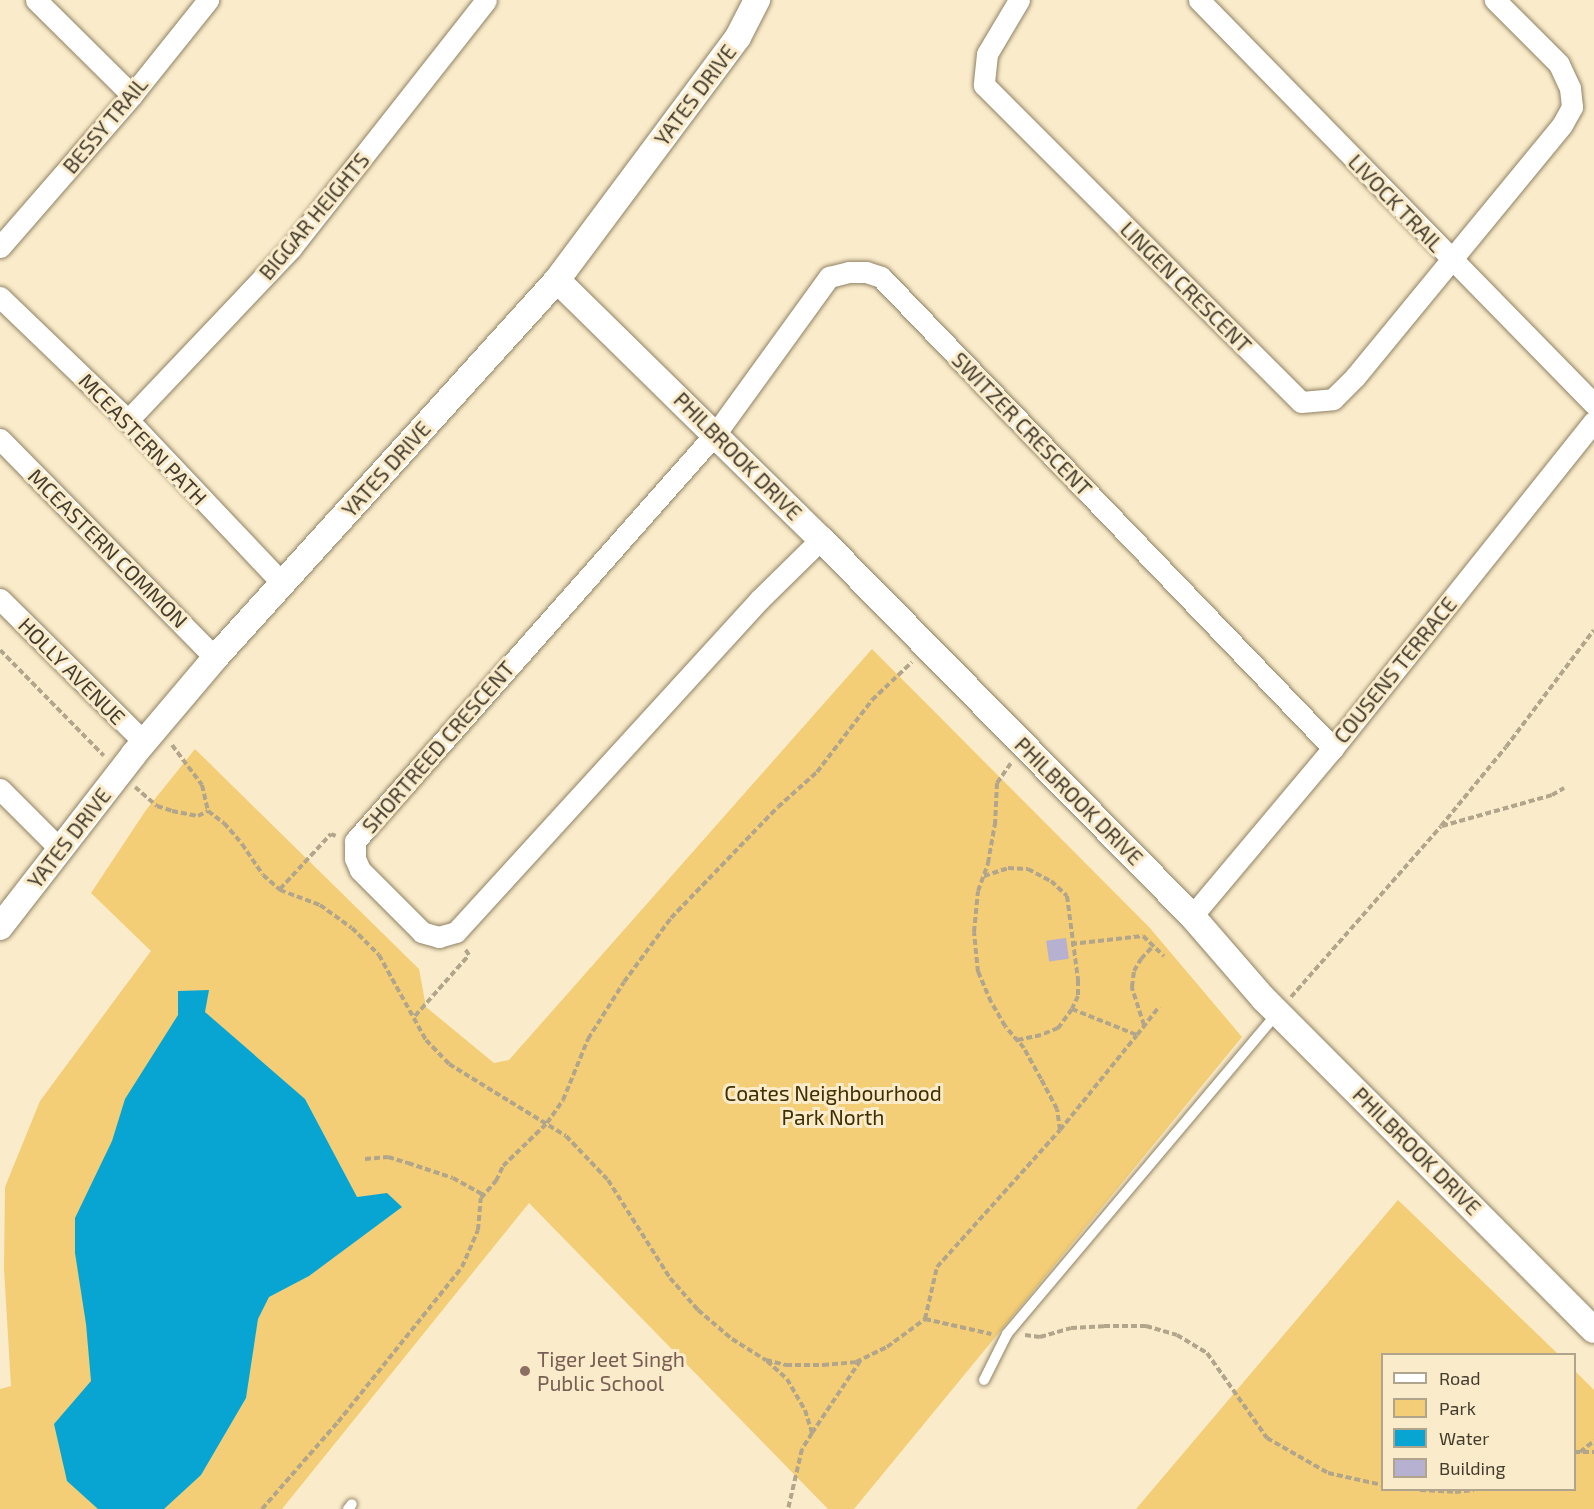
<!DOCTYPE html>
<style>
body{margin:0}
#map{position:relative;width:1594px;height:1509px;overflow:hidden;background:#faebca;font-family:"Exo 2",sans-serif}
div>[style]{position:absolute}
.green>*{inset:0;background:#f3ce76}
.water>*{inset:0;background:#09a5d2}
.building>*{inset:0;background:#b6b0d1;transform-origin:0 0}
.path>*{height:4px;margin-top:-2px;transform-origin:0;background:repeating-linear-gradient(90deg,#b1a58c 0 6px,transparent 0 9px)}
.roads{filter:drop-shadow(0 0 2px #8f8264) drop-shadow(0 0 2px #8f8264)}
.service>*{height:10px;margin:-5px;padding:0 5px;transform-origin:5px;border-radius:5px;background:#fff}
.minor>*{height:21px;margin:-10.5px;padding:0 10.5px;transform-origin:10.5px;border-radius:10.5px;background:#fff}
.tertiary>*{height:26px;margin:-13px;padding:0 13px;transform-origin:13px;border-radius:13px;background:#fff}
.dots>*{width:16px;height:16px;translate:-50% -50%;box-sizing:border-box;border:3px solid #faebca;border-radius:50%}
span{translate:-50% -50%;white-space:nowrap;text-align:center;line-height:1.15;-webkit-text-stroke:6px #faebca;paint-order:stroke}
.street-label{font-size:21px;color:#423c2f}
.park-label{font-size:21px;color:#3f2f01}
.education-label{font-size:21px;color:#785e54}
.left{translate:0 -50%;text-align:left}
.legend{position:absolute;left:1381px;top:1353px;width:195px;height:138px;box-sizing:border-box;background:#faebca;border:2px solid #b0a58c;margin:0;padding:8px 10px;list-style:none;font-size:18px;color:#423c2f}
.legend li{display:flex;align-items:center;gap:12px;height:30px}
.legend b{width:30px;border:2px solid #b0a58c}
</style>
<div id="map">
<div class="green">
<div style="clip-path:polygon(872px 649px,1149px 927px,1242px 1037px,854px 1509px,828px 1509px,529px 1203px,282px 1509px,0 1509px,0 1389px,11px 1386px,4px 1269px,5px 1187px,40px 1101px,151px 951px,91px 893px,146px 810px,195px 749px,419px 969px,426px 1007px,494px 1063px,509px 1060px)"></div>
<div style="clip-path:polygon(1398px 1200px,1558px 1354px,1382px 1354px,1382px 1490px,1574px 1490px,1575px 1371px,1594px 1390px,1594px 1509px,1136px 1509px)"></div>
</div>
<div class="water">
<div style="clip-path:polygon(209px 990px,205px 1012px,305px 1099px,357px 1197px,387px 1193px,402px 1207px,309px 1276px,269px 1297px,258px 1319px,246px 1398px,201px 1475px,164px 1509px,98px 1509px,67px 1481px,54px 1424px,91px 1381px,86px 1324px,75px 1253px,75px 1218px,112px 1141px,125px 1099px,178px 1015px,178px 991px)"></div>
</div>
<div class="building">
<div style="left:1066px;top:938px;width:21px;height:20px;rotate:82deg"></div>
</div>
<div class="path">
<div style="left:0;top:650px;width:148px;rotate:45.5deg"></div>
<div style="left:172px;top:745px;width:50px;rotate:53.1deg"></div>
<div style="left:202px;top:785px;width:27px;rotate:77deg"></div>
<div style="left:208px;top:811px;width:20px;rotate:37deg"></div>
<div style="left:224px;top:823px;width:28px;rotate:49deg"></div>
<div style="left:242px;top:844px;width:37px;rotate:56deg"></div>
<div style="left:263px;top:875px;width:23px;rotate:41deg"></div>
<div style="left:280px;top:890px;width:43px;rotate:20.6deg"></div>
<div style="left:320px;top:905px;width:39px;rotate:36deg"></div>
<div style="left:352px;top:928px;width:38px;rotate:45deg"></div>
<div style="left:379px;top:955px;width:97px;rotate:61.1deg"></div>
<div style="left:426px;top:1040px;width:33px;rotate:46deg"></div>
<div style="left:449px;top:1064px;width:137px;rotate:31.6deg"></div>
<div style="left:566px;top:1136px;width:61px;rotate:46.3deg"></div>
<div style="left:608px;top:1180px;width:116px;rotate:57.7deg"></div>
<div style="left:670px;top:1278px;width:43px;rotate:48.8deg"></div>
<div style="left:698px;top:1310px;width:45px;rotate:40.5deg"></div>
<div style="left:732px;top:1339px;width:40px;rotate:32deg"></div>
<div style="left:766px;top:1360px;width:21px;rotate:14deg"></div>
<div style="left:786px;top:1365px;width:37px"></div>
<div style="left:823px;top:1365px;width:33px;rotate:-5deg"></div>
<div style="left:856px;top:1362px;width:34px;rotate:-26deg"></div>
<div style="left:887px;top:1347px;width:47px;rotate:-36.4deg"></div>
<div style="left:925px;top:1319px;width:68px;rotate:12.8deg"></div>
<div style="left:135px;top:787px;width:29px;rotate:41deg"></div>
<div style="left:157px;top:806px;width:16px;rotate:18deg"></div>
<div style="left:172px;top:811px;width:26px;rotate:11deg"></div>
<div style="left:198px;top:816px;width:11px;rotate:-27deg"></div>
<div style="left:1442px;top:826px;width:114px;rotate:-15.7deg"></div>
<div style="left:1552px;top:795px;width:14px;rotate:-30deg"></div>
<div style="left:984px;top:876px;width:25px;rotate:-18deg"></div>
<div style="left:1008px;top:868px;width:20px;rotate:3deg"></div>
<div style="left:1028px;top:869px;width:26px;rotate:28deg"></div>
<div style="left:1051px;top:881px;width:22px;rotate:43deg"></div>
<div style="left:1067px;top:896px;width:85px;rotate:82.5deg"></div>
<div style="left:1078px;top:980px;width:16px;rotate:90deg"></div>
<div style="left:1078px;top:996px;width:14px;rotate:115deg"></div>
<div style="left:1072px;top:1009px;width:24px;rotate:126deg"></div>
<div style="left:1058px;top:1028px;width:18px;rotate:158deg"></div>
<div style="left:1041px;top:1035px;width:24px;rotate:168deg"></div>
<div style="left:280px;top:889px;width:75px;rotate:-47.2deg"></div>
<div style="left:331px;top:834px;width:5px;rotate:22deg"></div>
<div style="left:1071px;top:944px;width:72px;rotate:-6.3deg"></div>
<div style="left:1143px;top:936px;width:29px;rotate:44deg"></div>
<div style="left:1291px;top:997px;width:227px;rotate:-48.7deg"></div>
<div style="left:1441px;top:826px;width:102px;rotate:-50.6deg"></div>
<div style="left:1506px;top:747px;width:146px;rotate:-53.1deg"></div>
<div style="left:1072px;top:1009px;width:70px;rotate:21.8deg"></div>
<div style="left:1137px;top:1035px;width:36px;rotate:-52deg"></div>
<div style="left:415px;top:1016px;width:81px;rotate:-48.5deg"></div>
<div style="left:469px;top:955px;width:7px;rotate:-124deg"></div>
<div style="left:1144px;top:1025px;width:40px;rotate:-108deg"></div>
<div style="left:1132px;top:987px;width:16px;rotate:-83deg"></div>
<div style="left:1134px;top:971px;width:14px;rotate:-60deg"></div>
<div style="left:1141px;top:959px;width:18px;rotate:-47deg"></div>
<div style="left:1060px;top:1130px;width:122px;rotate:-51deg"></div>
<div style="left:365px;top:1159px;width:23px;rotate:-5deg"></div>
<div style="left:388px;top:1157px;width:21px;rotate:17deg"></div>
<div style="left:408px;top:1163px;width:47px;rotate:18.4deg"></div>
<div style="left:453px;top:1178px;width:35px;rotate:29deg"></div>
<div style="left:925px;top:1319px;width:53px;rotate:-77deg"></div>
<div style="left:937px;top:1267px;width:184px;rotate:-48.1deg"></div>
<div style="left:1060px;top:1130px;width:21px;rotate:-98deg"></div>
<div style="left:1057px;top:1109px;width:34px;rotate:-118deg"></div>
<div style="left:1041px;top:1079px;width:35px;rotate:-119deg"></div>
<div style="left:1024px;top:1048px;width:29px;rotate:-131deg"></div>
<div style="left:1005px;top:1026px;width:28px;rotate:-120deg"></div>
<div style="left:991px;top:1002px;width:33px;rotate:-113deg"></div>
<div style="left:978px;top:972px;width:40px;rotate:-95.7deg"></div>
<div style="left:974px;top:932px;width:41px;rotate:-84.4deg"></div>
<div style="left:978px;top:891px;width:30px;rotate:-70deg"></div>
<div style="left:988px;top:863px;width:39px;rotate:-80deg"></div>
<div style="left:995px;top:825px;width:42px;rotate:-87.3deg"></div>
<div style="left:997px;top:783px;width:24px;rotate:-55deg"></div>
<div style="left:1025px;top:1335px;width:15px;rotate:8deg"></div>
<div style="left:1040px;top:1337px;width:32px;rotate:-16deg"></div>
<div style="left:1071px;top:1328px;width:33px;rotate:-3deg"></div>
<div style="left:1104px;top:1326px;width:42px"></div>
<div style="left:1146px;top:1326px;width:32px;rotate:16deg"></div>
<div style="left:1177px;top:1335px;width:35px;rotate:31deg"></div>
<div style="left:1207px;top:1353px;width:104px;rotate:54.8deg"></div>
<div style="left:1267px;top:1438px;width:70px;rotate:29.8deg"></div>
<div style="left:1328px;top:1473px;width:55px;rotate:12.5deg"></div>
<div style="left:767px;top:1361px;width:27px;rotate:42deg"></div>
<div style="left:787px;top:1379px;width:36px;rotate:60deg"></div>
<div style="left:805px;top:1410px;width:24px;rotate:73deg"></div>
<div style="left:812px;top:1433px;width:19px;rotate:122deg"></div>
<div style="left:802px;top:1449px;width:62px;rotate:103.1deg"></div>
<div style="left:812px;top:1433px;width:87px;rotate:-56.3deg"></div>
<div style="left:1574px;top:1452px;width:20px"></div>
<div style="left:1580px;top:1452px;width:18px;rotate:-38deg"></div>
<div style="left:1420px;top:1490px;width:35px;rotate:3deg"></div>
<div style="left:1455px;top:1492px;width:19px;rotate:-6deg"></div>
<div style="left:262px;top:1509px;width:116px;rotate:-48.9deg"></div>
<div style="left:338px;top:1422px;width:198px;rotate:-51.3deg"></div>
<div style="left:462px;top:1267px;width:40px;rotate:-66.6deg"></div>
<div style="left:478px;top:1230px;width:32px;rotate:-85deg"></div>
<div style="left:481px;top:1198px;width:23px;rotate:-49deg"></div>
<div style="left:496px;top:1181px;width:17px;rotate:-65deg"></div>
<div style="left:503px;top:1166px;width:62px;rotate:-44.3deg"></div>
<div style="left:547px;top:1123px;width:28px;rotate:-55deg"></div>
<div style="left:563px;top:1100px;width:66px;rotate:-67.7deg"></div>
<div style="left:588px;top:1039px;width:67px;rotate:-57.7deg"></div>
<div style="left:624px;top:982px;width:79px;rotate:-53.7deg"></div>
<div style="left:671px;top:918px;width:154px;rotate:-46.1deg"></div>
<div style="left:778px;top:807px;width:52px;rotate:-41.9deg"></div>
<div style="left:817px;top:772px;width:91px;rotate:-52.6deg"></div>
<div style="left:872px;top:700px;width:55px;rotate:-43.5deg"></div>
</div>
<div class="roads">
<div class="service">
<div style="left:984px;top:1380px;width:51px;rotate:-63.4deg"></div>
<div style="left:1007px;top:1334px;width:419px;rotate:-49.9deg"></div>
<div style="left:348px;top:1509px;width:6px;rotate:-51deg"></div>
</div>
<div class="minor">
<div style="left:36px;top:0;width:135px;rotate:44.7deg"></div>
<div style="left:1019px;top:0;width:63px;rotate:120.7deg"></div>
<div style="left:987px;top:54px;width:31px;rotate:96deg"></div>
<div style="left:984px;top:85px;width:448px;rotate:45deg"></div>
<div style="left:1301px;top:402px;width:32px;rotate:-5deg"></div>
<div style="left:1333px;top:399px;width:31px;rotate:-45deg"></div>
<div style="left:1355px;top:377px;width:326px;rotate:-50.6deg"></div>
<div style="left:1562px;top:125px;width:21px;rotate:-61deg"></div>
<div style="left:1572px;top:107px;width:19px;rotate:-96deg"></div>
<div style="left:1570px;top:88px;width:26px;rotate:-115deg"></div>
<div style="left:1559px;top:64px;width:91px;rotate:-135deg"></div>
<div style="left:1199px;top:0;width:565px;rotate:45.65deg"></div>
<div style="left:0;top:247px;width:201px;rotate:-49deg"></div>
<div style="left:132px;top:95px;width:122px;rotate:-51.3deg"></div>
<div style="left:0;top:297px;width:178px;rotate:43.9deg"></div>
<div style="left:128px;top:420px;width:226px;rotate:46.6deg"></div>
<div style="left:128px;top:420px;width:237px;rotate:-46.5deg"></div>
<div style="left:291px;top:248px;width:315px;rotate:-51.8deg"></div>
<div style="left:0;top:439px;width:307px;rotate:45.5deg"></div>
<div style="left:821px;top:539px;width:86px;rotate:135.5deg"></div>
<div style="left:760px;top:599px;width:451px;rotate:132.4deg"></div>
<div style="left:456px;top:932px;width:18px;rotate:164deg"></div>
<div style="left:439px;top:937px;width:18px;rotate:-164deg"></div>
<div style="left:422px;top:932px;width:88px;rotate:-135deg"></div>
<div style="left:360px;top:870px;width:13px;rotate:-113deg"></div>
<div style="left:355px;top:858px;width:17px;rotate:-90deg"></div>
<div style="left:355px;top:841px;width:545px;rotate:-48.5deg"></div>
<div style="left:716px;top:433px;width:193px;rotate:-54.1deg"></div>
<div style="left:829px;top:277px;width:21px;rotate:-14deg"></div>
<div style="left:849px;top:272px;width:17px"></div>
<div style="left:866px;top:272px;width:16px;rotate:18deg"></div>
<div style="left:881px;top:277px;width:653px;rotate:46.18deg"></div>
<div style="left:0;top:599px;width:203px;rotate:44.8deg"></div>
<div style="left:0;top:789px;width:85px;rotate:45deg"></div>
<div style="left:1192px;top:916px;width:219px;rotate:-50deg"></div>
<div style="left:1333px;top:748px;width:418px;rotate:-51.4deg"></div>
</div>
<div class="tertiary">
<div style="left:557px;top:280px;width:370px;rotate:44.5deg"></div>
<div style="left:821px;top:539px;width:529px;rotate:45.46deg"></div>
<div style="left:1192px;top:916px;width:110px;rotate:49.1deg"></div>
<div style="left:1264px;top:999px;width:467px;rotate:45.1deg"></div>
<div style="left:0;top:927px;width:219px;rotate:-52.2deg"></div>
<div style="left:134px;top:754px;width:126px;rotate:-49.8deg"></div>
<div style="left:215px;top:658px;width:510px;rotate:-47.86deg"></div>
<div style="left:557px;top:280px;width:303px;rotate:-53.3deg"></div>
<div style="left:738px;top:37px;width:42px;rotate:-62.8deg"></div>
</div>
</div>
<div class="dots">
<div style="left:525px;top:1371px;background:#8d6e63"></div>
</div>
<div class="street-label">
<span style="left:695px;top:95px;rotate:-53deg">YATES DRIVE</span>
<span style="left:105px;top:125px;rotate:-50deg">BESSY TRAIL</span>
<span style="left:1396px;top:203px;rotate:46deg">LIVOCK TRAIL</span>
<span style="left:314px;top:216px;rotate:-50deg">BIGGAR HEIGHTS</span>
<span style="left:1186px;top:287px;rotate:45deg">LINGEN CRESCENT</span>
<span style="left:1022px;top:424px;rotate:46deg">SWITZER CRESCENT</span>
<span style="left:143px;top:439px;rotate:46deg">MCEASTERN PATH</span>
<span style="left:738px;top:456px;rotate:45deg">PHILBROOK DRIVE</span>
<span style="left:386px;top:469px;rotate:-48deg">YATES DRIVE</span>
<span style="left:108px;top:548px;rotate:45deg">MCEASTERN COMMON</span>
<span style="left:1395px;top:670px;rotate:-51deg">COUSENS TERRACE</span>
<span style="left:72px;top:671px;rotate:45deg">HOLLY AVENUE</span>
<span style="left:438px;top:747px;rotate:-49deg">SHORTREED CRESCENT</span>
<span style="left:1079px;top:801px;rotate:45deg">PHILBROOK DRIVE</span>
<span style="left:69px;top:838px;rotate:-52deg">YATES DRIVE</span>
<span style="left:1417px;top:1151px;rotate:45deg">PHILBROOK DRIVE</span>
</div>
<div class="park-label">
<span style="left:833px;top:1105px">Coates Neighbourhood<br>Park North</span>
</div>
<div class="education-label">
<span class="left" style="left:537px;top:1371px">Tiger Jeet Singh<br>Public School</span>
</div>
<ul class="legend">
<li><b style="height:8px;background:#fff"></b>Road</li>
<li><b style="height:16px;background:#f3ce76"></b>Park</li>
<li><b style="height:16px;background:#09a5d2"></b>Water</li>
<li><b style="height:16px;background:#b6b0d1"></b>Building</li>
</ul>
</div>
